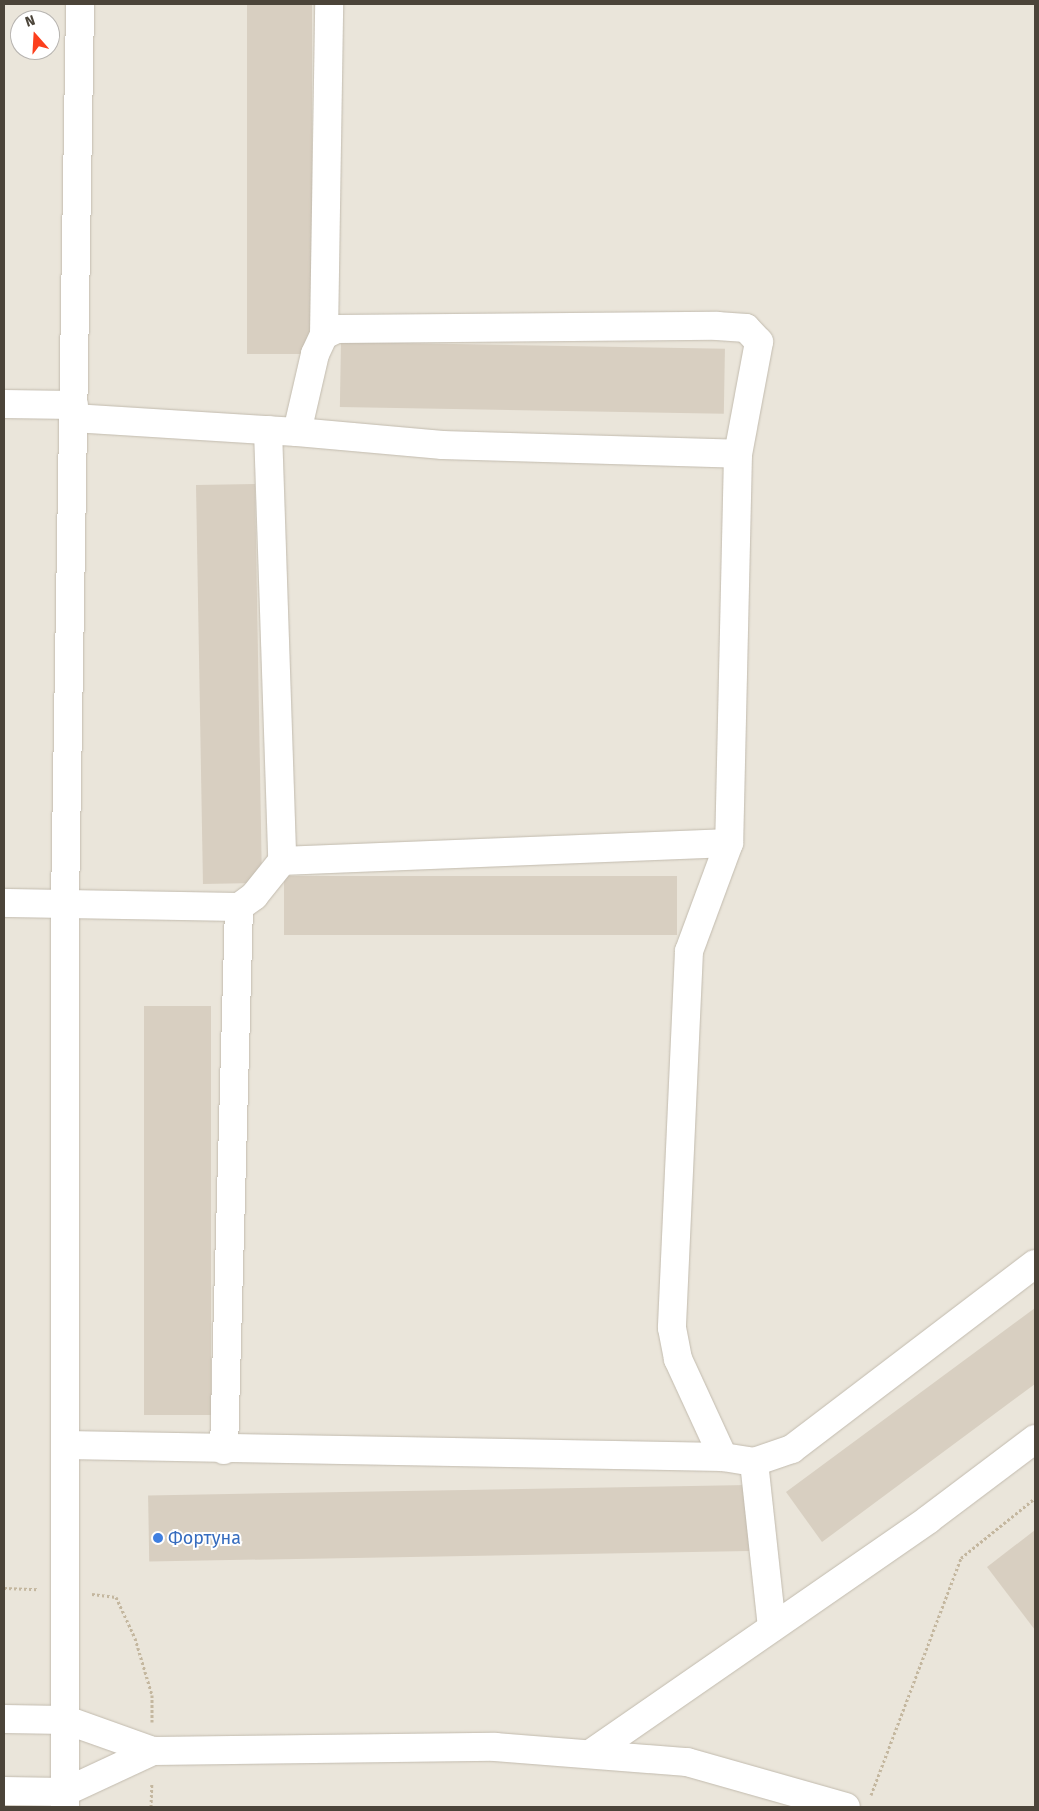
<!DOCTYPE html>
<meta charset="utf-8">
<style>
body{margin:0}
#map{position:relative;width:1039px;height:1811px;overflow:hidden;background:#f6f3ec;font-family:"Fira Sans",sans-serif}
div>[style]{position:absolute}
.residential>*{inset:0;background:#eae5da}
.building>*{inset:0;background:#d8cfc1;transform-origin:0 0}
.path>*{height:3px;margin-top:-1.5px;transform-origin:0;background:repeating-linear-gradient(90deg,#c4b79f 0 2.5px,transparent 0 5px)}
.roads{filter:drop-shadow(0 0 1px #c2bbae) drop-shadow(0 0 1px #c2bbae)}
.minor>*{height:28px;margin:-14px;padding:0 14px;transform-origin:14px;border-radius:14px;background:#fff}
.dots>*{width:14px;height:14px;translate:-50% -50%;box-sizing:border-box;border:2px solid #fff;border-radius:50%}
span{translate:-50% -50%;white-space:nowrap;text-align:center;line-height:1.15;-webkit-text-stroke:4px #fff;paint-order:stroke}
.shop-label{font-size:18px;color:#366cbe}
.left{translate:0 -50%;text-align:left}
.frame{position:absolute;inset:0;border:5px solid #4b4439;pointer-events:none}
.north{position:absolute;left:10px;top:10px;width:50px;height:50px;box-sizing:border-box;background:#fff;border:1px solid #b7b4b0;border-radius:50%;rotate:341deg;font-size:14px;font-weight:700;line-height:20px;text-align:center;color:#4b4439}
.north::after{content:'';display:block;margin:auto;width:18px;height:22px;background:#fc3f1d;clip-path:polygon(50% 0,100% 100%,50% 72%,0 100%)}
</style>
<div id="map">
<div class="residential">
<div style="clip-path:polygon(evenodd,4px 4px,1035px 4px,1035px 1807px,4px 1807px,4px 4px,20px 20px,50px 20px,50px 50px,20px 50px,20px 20px)"></div>
</div>
<div class="building">
<div style="left:247px;top:4px;width:65px;height:350px"></div>
<div style="left:341px;top:342px;width:384px;height:65px;rotate:1deg"></div>
<div style="left:255px;top:484px;width:399px;height:59px;rotate:89deg"></div>
<div style="left:284px;top:876px;width:393px;height:59px"></div>
<div style="left:144px;top:1006px;width:67px;height:409px"></div>
<div style="clip-path:polygon(1035px 1308px,1035px 1384px,822px 1542px,786px 1492px)"></div>
<div style="left:748px;top:1485px;width:66px;height:600px;rotate:89deg"></div>
<div style="clip-path:polygon(1035px 1530px,1035px 1630px,987px 1567px)"></div>
</div>
<div class="path">
<div style="left:4px;top:1588px;width:34px;rotate:2deg"></div>
<div style="left:92px;top:1594px;width:24px;rotate:7deg"></div>
<div style="left:116px;top:1597px;width:45px;rotate:65.1deg"></div>
<div style="left:135px;top:1638px;width:59px;rotate:73.4deg"></div>
<div style="left:152px;top:1695px;width:27px;rotate:90deg"></div>
<div style="left:871px;top:1795px;width:254px;rotate:-69.2deg"></div>
<div style="left:961px;top:1558px;width:95px;rotate:-39deg"></div>
<div style="left:151px;top:1807px;width:23px;rotate:-88deg"></div>
</div>
<div class="roads">
<div class="minor">
<div style="left:324px;top:335px;width:331px;rotate:-89.1deg"></div>
<div style="left:4px;top:404px;width:70px;rotate:0.8deg"></div>
<div style="left:73px;top:418px;width:224px;rotate:3.6deg"></div>
<div style="left:297px;top:432px;width:80px;rotate:-77deg"></div>
<div style="left:315px;top:354px;width:21px;rotate:-65deg"></div>
<div style="left:324px;top:335px;width:14px;rotate:-25deg"></div>
<div style="left:337px;top:329px;width:380px;rotate:-0.5deg"></div>
<div style="left:717px;top:326px;width:29px;rotate:4deg"></div>
<div style="left:746px;top:328px;width:19px;rotate:47deg"></div>
<div style="left:759px;top:342px;width:114px;rotate:100.6deg"></div>
<div style="left:268px;top:430px;width:431px;rotate:88.1deg"></div>
<div style="left:297px;top:432px;width:146px;rotate:5.1deg"></div>
<div style="left:442px;top:445px;width:296px;rotate:1.7deg"></div>
<div style="left:738px;top:454px;width:389px;rotate:91.3deg"></div>
<div style="left:729px;top:843px;width:115px;rotate:110.3deg"></div>
<div style="left:689px;top:951px;width:377px;rotate:92.6deg"></div>
<div style="left:672px;top:1328px;width:32px;rotate:79deg"></div>
<div style="left:678px;top:1359px;width:108px;rotate:65.3deg"></div>
<div style="left:4px;top:903px;width:235px;rotate:1deg"></div>
<div style="left:66px;top:1445px;width:657px;rotate:1.05deg"></div>
<div style="left:723px;top:1457px;width:31px;rotate:9deg"></div>
<div style="left:754px;top:1462px;width:40px;rotate:-18.9deg"></div>
<div style="left:792px;top:1449px;width:305px;rotate:-37.3deg"></div>
<div style="left:224px;top:1450px;width:543px;rotate:-88.42deg"></div>
<div style="left:239px;top:907px;width:19px;rotate:-36deg"></div>
<div style="left:254px;top:896px;width:45px;rotate:-51.3deg"></div>
<div style="left:282px;top:861px;width:447px;rotate:-2.3deg"></div>
<div style="left:754px;top:1462px;width:166px;rotate:83.8deg"></div>
<div style="left:4px;top:1719px;width:62px;rotate:0.9deg"></div>
<div style="left:66px;top:1720px;width:92px;rotate:19.6deg"></div>
<div style="left:153px;top:1751px;width:342px;rotate:-0.7deg"></div>
<div style="left:495px;top:1747px;width:193px;rotate:4.5deg"></div>
<div style="left:687px;top:1762px;width:165px;rotate:15.8deg"></div>
<div style="left:590px;top:1754px;width:412px;rotate:-34.7deg"></div>
<div style="left:929px;top:1519px;width:133px;rotate:-37deg"></div>
<div style="left:4px;top:1791px;width:61px;rotate:0.9deg"></div>
<div style="left:65px;top:1792px;width:97px;rotate:-25deg"></div>
<div style="left:65px;top:1807px;width:905px;rotate:-90deg"></div>
<div style="left:65px;top:902px;width:898px;rotate:-89.04deg"></div>
</div>
</div>
<div class="dots">
<div style="left:158px;top:1538px;background:#3f7fe0"></div>
</div>
<div class="shop-label">
<span class="left" style="left:168px;top:1538px">Фортуна</span>
</div>
<div class="frame"></div>
<div class="north">N</div>
</div>
